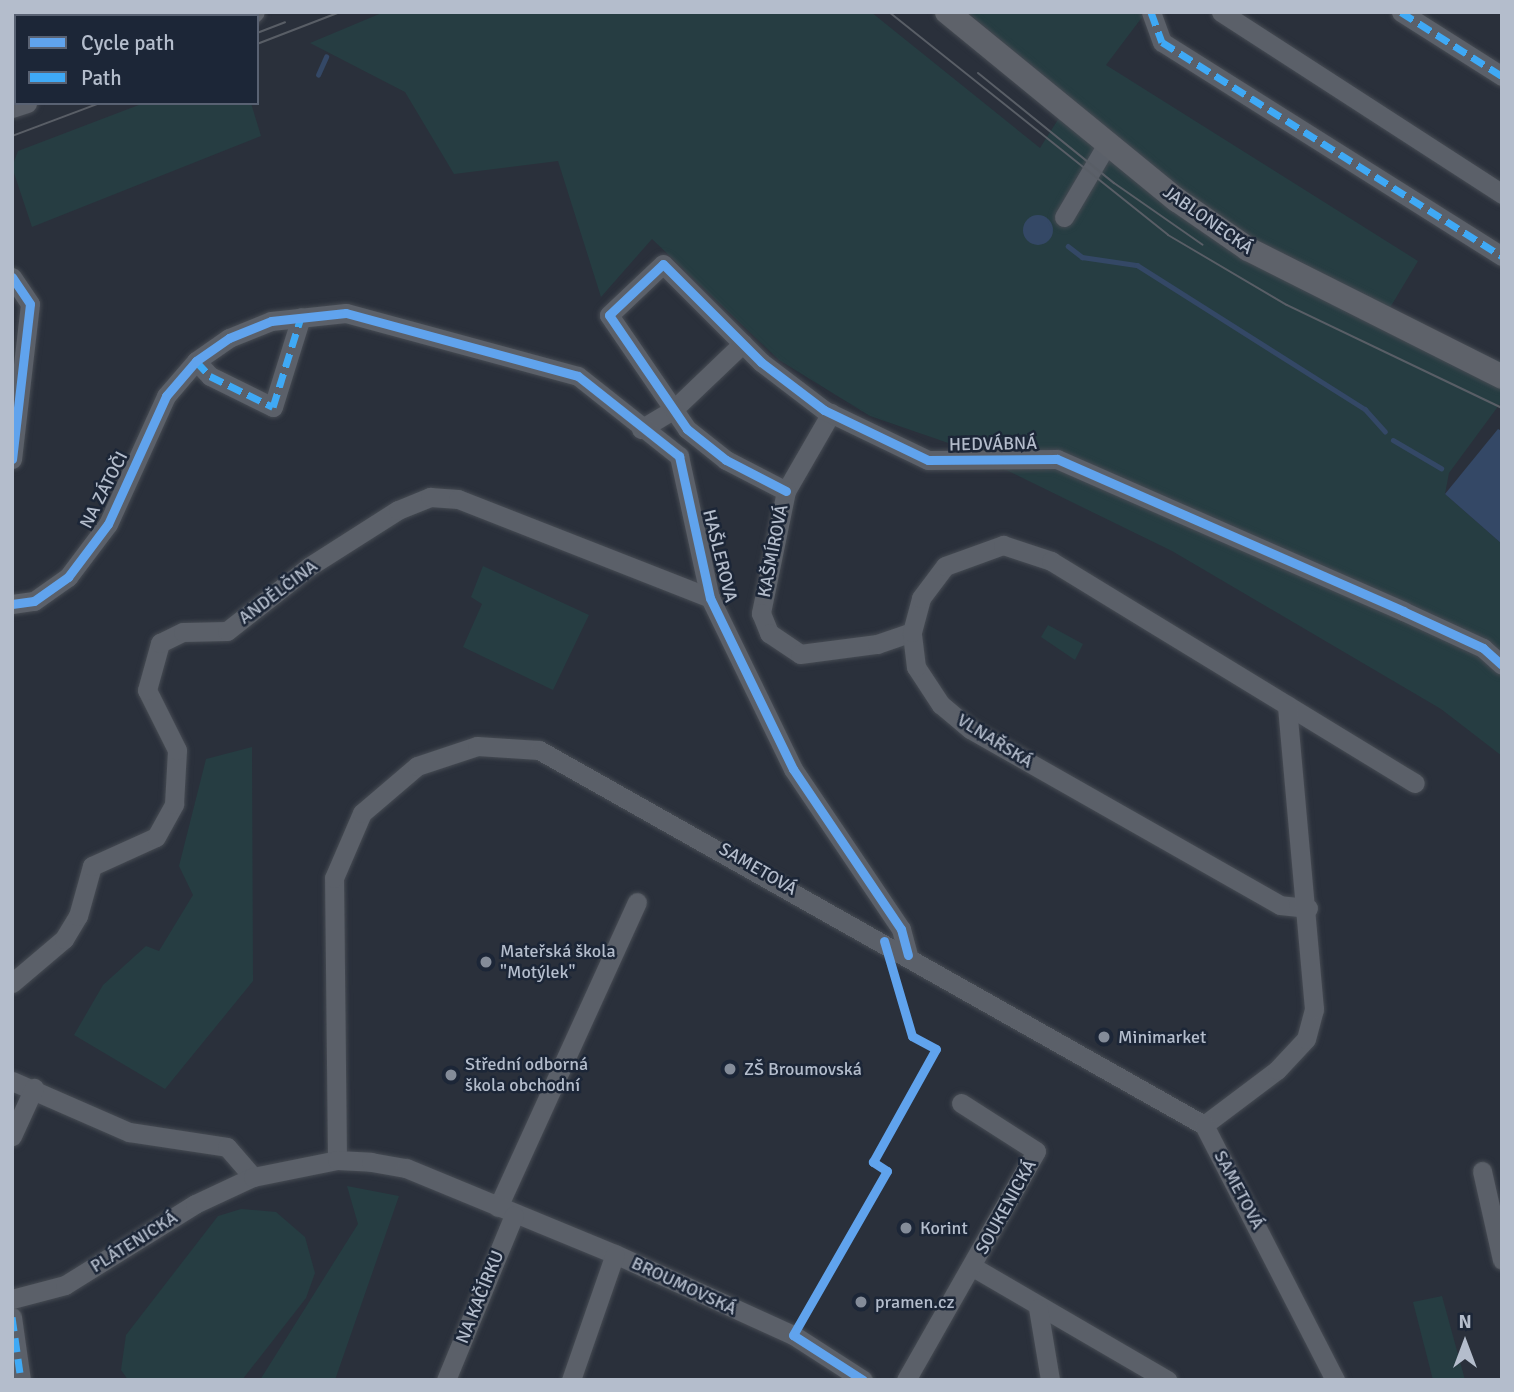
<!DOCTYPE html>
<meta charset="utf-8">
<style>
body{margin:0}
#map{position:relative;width:1514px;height:1392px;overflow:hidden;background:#2a303b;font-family:Signika,sans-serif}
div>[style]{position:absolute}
.green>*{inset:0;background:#263d42}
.water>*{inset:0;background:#344866}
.round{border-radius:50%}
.stream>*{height:4.5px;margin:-2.25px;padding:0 2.25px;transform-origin:2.25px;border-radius:2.25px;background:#344866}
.roads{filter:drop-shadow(0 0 2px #464b53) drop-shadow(0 0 2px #464b53)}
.minor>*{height:19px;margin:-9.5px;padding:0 9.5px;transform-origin:9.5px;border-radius:9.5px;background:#5b6069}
.major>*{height:24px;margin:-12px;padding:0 12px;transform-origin:12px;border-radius:12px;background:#5e626a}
.tram>*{height:2px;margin:-1px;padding:0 1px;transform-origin:1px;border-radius:1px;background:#595e66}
.quiet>*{height:7px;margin-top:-3.5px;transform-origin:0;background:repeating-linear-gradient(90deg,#3fa9f5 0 14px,transparent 0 21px)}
.cycleway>*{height:9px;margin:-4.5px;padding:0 4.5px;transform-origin:4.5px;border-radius:4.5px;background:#60a3ed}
.dots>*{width:19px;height:19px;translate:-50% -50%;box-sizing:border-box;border:4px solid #1c2637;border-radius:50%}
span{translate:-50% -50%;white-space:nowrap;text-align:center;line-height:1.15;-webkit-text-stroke:5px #1c2637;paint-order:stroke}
.street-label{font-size:18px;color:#b4bdcc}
.poi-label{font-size:18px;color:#b4bdcc}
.left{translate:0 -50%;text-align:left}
.frame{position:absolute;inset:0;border:14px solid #b4bdcc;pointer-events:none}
.legend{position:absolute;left:14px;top:14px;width:245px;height:91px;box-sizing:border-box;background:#1c2637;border:2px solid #596273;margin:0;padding:9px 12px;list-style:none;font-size:21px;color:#b4bdcc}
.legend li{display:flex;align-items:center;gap:14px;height:35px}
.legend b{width:35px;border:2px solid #596273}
.north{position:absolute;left:1430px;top:1308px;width:70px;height:70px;-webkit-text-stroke:5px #1c2637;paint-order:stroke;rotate:0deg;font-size:19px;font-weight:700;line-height:28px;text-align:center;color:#b4bdcc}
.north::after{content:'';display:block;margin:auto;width:24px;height:32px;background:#b4bdcc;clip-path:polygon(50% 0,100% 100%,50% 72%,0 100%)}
</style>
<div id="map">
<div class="green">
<div style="clip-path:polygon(119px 12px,230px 12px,112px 16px)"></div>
<div style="clip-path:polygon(384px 12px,871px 12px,1040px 148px,1071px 99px,967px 12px,1146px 12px,1106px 65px,1418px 261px,1388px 311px,1502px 362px,1502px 401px,1449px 473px,1445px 494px,1502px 544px,1502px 756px,1441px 709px,1172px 551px,957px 446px,870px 416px,779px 360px,652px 239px,601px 297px,558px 161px,454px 174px,405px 92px,310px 43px)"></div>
<div style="clip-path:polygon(144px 103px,251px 103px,261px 136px,32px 227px,12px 167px,18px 151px)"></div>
<div style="clip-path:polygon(483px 566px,589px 615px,553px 690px,463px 647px,482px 604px,471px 597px)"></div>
<div style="clip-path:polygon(1048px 625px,1083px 644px,1075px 660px,1041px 637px)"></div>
<div style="clip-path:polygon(252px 747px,253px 981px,165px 1089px,74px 1035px,103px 985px,146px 946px,159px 951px,193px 895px,179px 866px,206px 759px)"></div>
<div style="clip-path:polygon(347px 1186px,399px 1196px,335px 1380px,260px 1380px,358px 1224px)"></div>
<div style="clip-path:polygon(241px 1209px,276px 1212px,305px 1237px,315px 1273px,306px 1298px,242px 1380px,128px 1380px,121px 1370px,126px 1335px,218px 1216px)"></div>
<div style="clip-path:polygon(1442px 1296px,1465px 1380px,1433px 1380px,1413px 1302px)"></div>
</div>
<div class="water">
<div class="round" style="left:1023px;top:215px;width:30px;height:30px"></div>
<div style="clip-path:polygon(1498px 429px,1502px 431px,1502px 544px,1445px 494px)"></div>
</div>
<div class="stream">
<div style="left:318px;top:75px;width:20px;rotate:-66deg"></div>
<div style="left:1068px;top:246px;width:18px;rotate:38deg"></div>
<div style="left:1082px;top:257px;width:56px;rotate:8.3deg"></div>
<div style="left:1137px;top:265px;width:270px;rotate:32.3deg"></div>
<div style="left:1365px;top:409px;width:30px;rotate:48deg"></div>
<div style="left:1393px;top:440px;width:56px;rotate:30.3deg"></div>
</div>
<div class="roads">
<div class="minor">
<div style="left:1151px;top:12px;width:32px;rotate:70deg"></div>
<div style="left:1162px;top:42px;width:402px;rotate:32.2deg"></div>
<div style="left:1221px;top:12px;width:335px;rotate:32.9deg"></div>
<div style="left:1401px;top:12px;width:120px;rotate:32.4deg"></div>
<div style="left:12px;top:13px;width:9px;rotate:21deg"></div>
<div style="left:62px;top:16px;width:13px;rotate:-18deg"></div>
<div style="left:250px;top:16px;width:6px;rotate:-39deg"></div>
<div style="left:12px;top:108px;width:16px;rotate:-18deg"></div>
<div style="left:1064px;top:217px;width:85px;rotate:-59.5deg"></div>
<div style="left:12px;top:277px;width:32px;rotate:56deg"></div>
<div style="left:30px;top:304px;width:156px;rotate:96.6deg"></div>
<div style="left:196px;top:361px;width:21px;rotate:47deg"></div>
<div style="left:210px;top:376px;width:70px;rotate:26.2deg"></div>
<div style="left:273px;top:407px;width:94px;rotate:-72.7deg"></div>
<div style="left:831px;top:413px;width:90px;rotate:120deg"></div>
<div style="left:786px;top:491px;width:125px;rotate:101.6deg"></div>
<div style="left:761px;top:613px;width:22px;rotate:68deg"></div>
<div style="left:769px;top:633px;width:37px;rotate:34deg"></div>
<div style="left:800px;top:654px;width:78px;rotate:-7.4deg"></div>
<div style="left:877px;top:644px;width:37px;rotate:-19deg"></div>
<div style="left:641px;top:429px;width:39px;rotate:-31deg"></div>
<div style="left:674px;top:409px;width:95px;rotate:-43.7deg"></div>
<div style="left:786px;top:491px;width:68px;rotate:-152.7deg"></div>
<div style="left:726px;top:460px;width:50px;rotate:-141.5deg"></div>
<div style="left:687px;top:429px;width:138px;rotate:-124.4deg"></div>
<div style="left:609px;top:315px;width:74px;rotate:-43.4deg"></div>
<div style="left:663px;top:264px;width:139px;rotate:45deg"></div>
<div style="left:761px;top:362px;width:79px;rotate:37.3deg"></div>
<div style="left:824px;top:410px;width:115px;rotate:25.7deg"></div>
<div style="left:928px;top:460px;width:129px;rotate:-0.4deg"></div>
<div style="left:1057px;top:459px;width:378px;rotate:23.7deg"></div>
<div style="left:1403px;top:611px;width:88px;rotate:24.8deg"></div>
<div style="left:1483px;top:648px;width:25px;rotate:42deg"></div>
<div style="left:12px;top:604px;width:22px;rotate:-8deg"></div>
<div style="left:34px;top:601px;width:42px;rotate:-35.2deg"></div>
<div style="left:68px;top:577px;width:66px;rotate:-53deg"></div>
<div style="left:108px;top:524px;width:141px;rotate:-65.6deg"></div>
<div style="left:166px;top:396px;width:46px;rotate:-49.4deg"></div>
<div style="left:196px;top:361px;width:40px;rotate:-34.9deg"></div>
<div style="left:229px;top:338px;width:45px;rotate:-22deg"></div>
<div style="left:271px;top:321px;width:75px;rotate:-6.1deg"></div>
<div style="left:346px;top:313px;width:240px;rotate:15.2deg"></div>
<div style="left:578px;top:376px;width:129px;rotate:38.4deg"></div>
<div style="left:679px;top:456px;width:145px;rotate:77.7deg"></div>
<div style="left:710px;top:598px;width:190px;rotate:64.1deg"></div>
<div style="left:793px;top:769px;width:193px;rotate:56deg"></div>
<div style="left:901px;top:929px;width:27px;rotate:75deg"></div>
<div style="left:1308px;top:908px;width:28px;rotate:-174deg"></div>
<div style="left:1280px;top:905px;width:356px;rotate:-150.4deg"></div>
<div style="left:970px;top:729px;width:38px;rotate:-140deg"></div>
<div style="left:941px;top:705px;width:45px;rotate:-123.3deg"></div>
<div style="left:916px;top:667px;width:35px;rotate:-97deg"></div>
<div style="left:912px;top:632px;width:35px;rotate:-75deg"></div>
<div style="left:921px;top:598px;width:40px;rotate:-53deg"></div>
<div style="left:945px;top:566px;width:62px;rotate:-19.9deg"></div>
<div style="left:1003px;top:545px;width:51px;rotate:18.4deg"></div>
<div style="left:1051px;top:561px;width:426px;rotate:31.4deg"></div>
<div style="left:12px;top:983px;width:68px;rotate:-40.2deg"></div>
<div style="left:64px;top:939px;width:27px;rotate:-59deg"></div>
<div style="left:78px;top:916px;width:52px;rotate:-74.4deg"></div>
<div style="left:92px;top:866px;width:70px;rotate:-24.4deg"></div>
<div style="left:156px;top:837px;width:38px;rotate:-61deg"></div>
<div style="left:174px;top:804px;width:54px;rotate:-86.8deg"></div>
<div style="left:177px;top:750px;width:67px;rotate:-116.6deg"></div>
<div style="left:147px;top:690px;width:49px;rotate:-74.5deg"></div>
<div style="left:160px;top:643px;width:25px;rotate:-26deg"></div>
<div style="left:183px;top:632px;width:44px;rotate:-1.3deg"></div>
<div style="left:227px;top:631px;width:105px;rotate:-38.1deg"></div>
<div style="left:310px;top:566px;width:104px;rotate:-32.5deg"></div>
<div style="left:398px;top:510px;width:35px;rotate:-22deg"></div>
<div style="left:430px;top:497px;width:28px;rotate:4deg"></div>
<div style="left:458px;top:499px;width:271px;rotate:21.4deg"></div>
<div style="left:12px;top:1081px;width:128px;rotate:23.6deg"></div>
<div style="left:129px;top:1132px;width:99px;rotate:8.7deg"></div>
<div style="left:227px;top:1147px;width:40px;rotate:49deg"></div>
<div style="left:1204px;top:1125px;width:91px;rotate:-37deg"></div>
<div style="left:1277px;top:1070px;width:42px;rotate:-46.9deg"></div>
<div style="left:1306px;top:1039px;width:31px;rotate:-75deg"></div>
<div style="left:1314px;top:1009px;width:305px;rotate:-95.1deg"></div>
<div style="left:12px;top:1136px;width:53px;rotate:-65.4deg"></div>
<div style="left:337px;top:1160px;width:282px;rotate:-90.6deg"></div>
<div style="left:334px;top:878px;width:71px;rotate:-66.7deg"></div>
<div style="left:362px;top:813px;width:72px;rotate:-40.5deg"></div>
<div style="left:417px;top:766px;width:63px;rotate:-18.4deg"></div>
<div style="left:477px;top:746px;width:62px;rotate:3.7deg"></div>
<div style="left:539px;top:750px;width:763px;rotate:29.42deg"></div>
<div style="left:1204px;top:1125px;width:287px;rotate:62.8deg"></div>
<div style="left:1482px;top:1171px;width:91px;rotate:77.3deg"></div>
<div style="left:498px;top:1207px;width:335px;rotate:-65.5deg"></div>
<div style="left:973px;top:1267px;width:225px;rotate:30.2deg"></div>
<div style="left:12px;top:1299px;width:55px;rotate:-14.8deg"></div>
<div style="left:65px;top:1285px;width:153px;rotate:-31.9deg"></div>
<div style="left:195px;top:1204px;width:64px;rotate:-25deg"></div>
<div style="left:253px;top:1177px;width:86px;rotate:-11.4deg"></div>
<div style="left:337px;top:1160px;width:34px;rotate:3deg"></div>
<div style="left:371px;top:1162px;width:36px;rotate:10deg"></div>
<div style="left:406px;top:1168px;width:226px;rotate:22.4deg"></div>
<div style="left:615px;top:1254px;width:196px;rotate:24.5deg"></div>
<div style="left:793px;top:1335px;width:83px;rotate:32.7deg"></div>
<div style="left:1038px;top:1308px;width:73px;rotate:80.5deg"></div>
<div style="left:12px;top:1317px;width:64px;rotate:81.9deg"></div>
<div style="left:446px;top:1380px;width:178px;rotate:-67.6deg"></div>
<div style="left:571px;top:1380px;width:133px;rotate:-70.8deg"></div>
<div style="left:906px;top:1380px;width:263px;rotate:-60.4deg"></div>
<div style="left:1036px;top:1151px;width:89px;rotate:-147.4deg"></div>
</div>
<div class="major">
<div style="left:947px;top:12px;width:297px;rotate:39.3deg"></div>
<div style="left:1177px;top:200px;width:86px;rotate:34.6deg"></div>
<div style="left:1248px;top:249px;width:284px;rotate:26.7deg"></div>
</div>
</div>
<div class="tram">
<div style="left:889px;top:12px;width:357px;rotate:38.6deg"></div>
<div style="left:1168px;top:235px;width:138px;rotate:30.5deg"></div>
<div style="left:1287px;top:305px;width:238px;rotate:25.6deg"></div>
<div style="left:257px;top:33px;width:30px;rotate:-21deg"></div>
<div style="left:257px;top:44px;width:89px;rotate:-21.1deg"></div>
<div style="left:978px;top:73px;width:175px;rotate:39deg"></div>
<div style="left:1114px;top:183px;width:108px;rotate:34.9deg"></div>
<div style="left:12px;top:136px;width:94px;rotate:-20.6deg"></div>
</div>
<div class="quiet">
<div style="left:1151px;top:12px;width:32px;rotate:70deg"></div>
<div style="left:1162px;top:42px;width:402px;rotate:32.2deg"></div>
<div style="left:1401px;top:12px;width:120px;rotate:32.4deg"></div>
<div style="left:196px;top:361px;width:21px;rotate:47deg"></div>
<div style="left:210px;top:376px;width:70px;rotate:26.2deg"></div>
<div style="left:273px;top:407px;width:94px;rotate:-72.7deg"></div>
<div style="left:12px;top:1317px;width:64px;rotate:81.9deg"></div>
</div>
<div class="cycleway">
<div style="left:12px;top:277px;width:32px;rotate:56deg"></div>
<div style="left:30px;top:304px;width:156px;rotate:96.6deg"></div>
<div style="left:786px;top:491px;width:68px;rotate:-152.7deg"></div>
<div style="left:726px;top:460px;width:50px;rotate:-141.5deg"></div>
<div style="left:687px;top:429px;width:138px;rotate:-124.4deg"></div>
<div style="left:609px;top:315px;width:74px;rotate:-43.4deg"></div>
<div style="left:663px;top:264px;width:139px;rotate:45deg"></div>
<div style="left:761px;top:362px;width:79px;rotate:37.3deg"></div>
<div style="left:824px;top:410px;width:115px;rotate:25.7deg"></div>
<div style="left:928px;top:460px;width:129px;rotate:-0.4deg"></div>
<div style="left:1057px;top:459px;width:378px;rotate:23.7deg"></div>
<div style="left:1403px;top:611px;width:88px;rotate:24.8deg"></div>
<div style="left:1483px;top:648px;width:25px;rotate:42deg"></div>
<div style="left:12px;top:604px;width:22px;rotate:-8deg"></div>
<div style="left:34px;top:601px;width:42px;rotate:-35.2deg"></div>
<div style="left:68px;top:577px;width:66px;rotate:-53deg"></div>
<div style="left:108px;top:524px;width:141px;rotate:-65.6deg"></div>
<div style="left:166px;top:396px;width:46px;rotate:-49.4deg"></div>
<div style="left:196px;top:361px;width:40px;rotate:-34.9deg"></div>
<div style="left:229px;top:338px;width:45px;rotate:-22deg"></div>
<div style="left:271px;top:321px;width:75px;rotate:-6.1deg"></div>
<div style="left:346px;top:313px;width:240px;rotate:15.2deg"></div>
<div style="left:578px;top:376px;width:129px;rotate:38.4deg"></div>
<div style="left:679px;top:456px;width:145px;rotate:77.7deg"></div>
<div style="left:710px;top:598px;width:190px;rotate:64.1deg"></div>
<div style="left:793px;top:769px;width:193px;rotate:56deg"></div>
<div style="left:901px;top:929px;width:27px;rotate:75deg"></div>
<div style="left:863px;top:1380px;width:83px;rotate:-147.3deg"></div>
<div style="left:793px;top:1335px;width:189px;rotate:-60.2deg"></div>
<div style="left:887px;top:1171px;width:17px;rotate:-147deg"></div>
<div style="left:873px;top:1162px;width:129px;rotate:-60.9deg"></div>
<div style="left:936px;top:1049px;width:27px;rotate:-152deg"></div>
<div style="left:912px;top:1036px;width:99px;rotate:-106.4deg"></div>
</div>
<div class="dots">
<div style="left:486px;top:962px;background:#848c99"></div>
<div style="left:1104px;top:1037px;background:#848c99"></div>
<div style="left:730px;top:1069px;background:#848c99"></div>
<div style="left:451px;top:1075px;background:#848c99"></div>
<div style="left:906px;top:1228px;background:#848c99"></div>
<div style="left:861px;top:1302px;background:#848c99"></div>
</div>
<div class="street-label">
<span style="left:1208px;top:220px;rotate:35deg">JABLONECKÁ</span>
<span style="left:993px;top:444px;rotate:-1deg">HEDVÁBNÁ</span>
<span style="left:104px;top:490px;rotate:-63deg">NA ZÁTOČI</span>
<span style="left:773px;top:551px;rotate:-79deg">KAŠMÍROVÁ</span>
<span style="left:720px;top:556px;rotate:76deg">HAŠLEROVA</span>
<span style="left:278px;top:592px;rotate:-37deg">ANDĚLČINA</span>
<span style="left:995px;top:741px;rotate:32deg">VLNAŘSKÁ</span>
<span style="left:758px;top:869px;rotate:30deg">SAMETOVÁ</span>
<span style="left:1239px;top:1190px;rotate:62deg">SAMETOVÁ</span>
<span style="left:1006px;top:1207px;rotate:-61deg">SOUKENICKÁ</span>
<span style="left:134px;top:1242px;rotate:-32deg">PLÁTENICKÁ</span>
<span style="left:684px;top:1286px;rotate:25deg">BROUMOVSKÁ</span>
<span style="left:480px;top:1297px;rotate:-68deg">NA KAČÍRKU</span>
</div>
<div class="poi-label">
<span class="left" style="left:500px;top:962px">Mateřská škola<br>"Motýlek"</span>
<span class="left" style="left:1118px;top:1037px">Minimarket</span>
<span class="left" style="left:465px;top:1075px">Střední odborná<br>škola obchodní</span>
<span class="left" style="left:744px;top:1069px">ZŠ Broumovská</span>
<span class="left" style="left:920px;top:1228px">Korint</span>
<span class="left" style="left:875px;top:1302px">pramen.cz</span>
</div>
<div class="frame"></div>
<ul class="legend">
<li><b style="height:9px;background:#60a3ed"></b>Cycle path</li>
<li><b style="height:9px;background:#3fa9f5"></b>Path</li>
</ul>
<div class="north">N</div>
</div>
